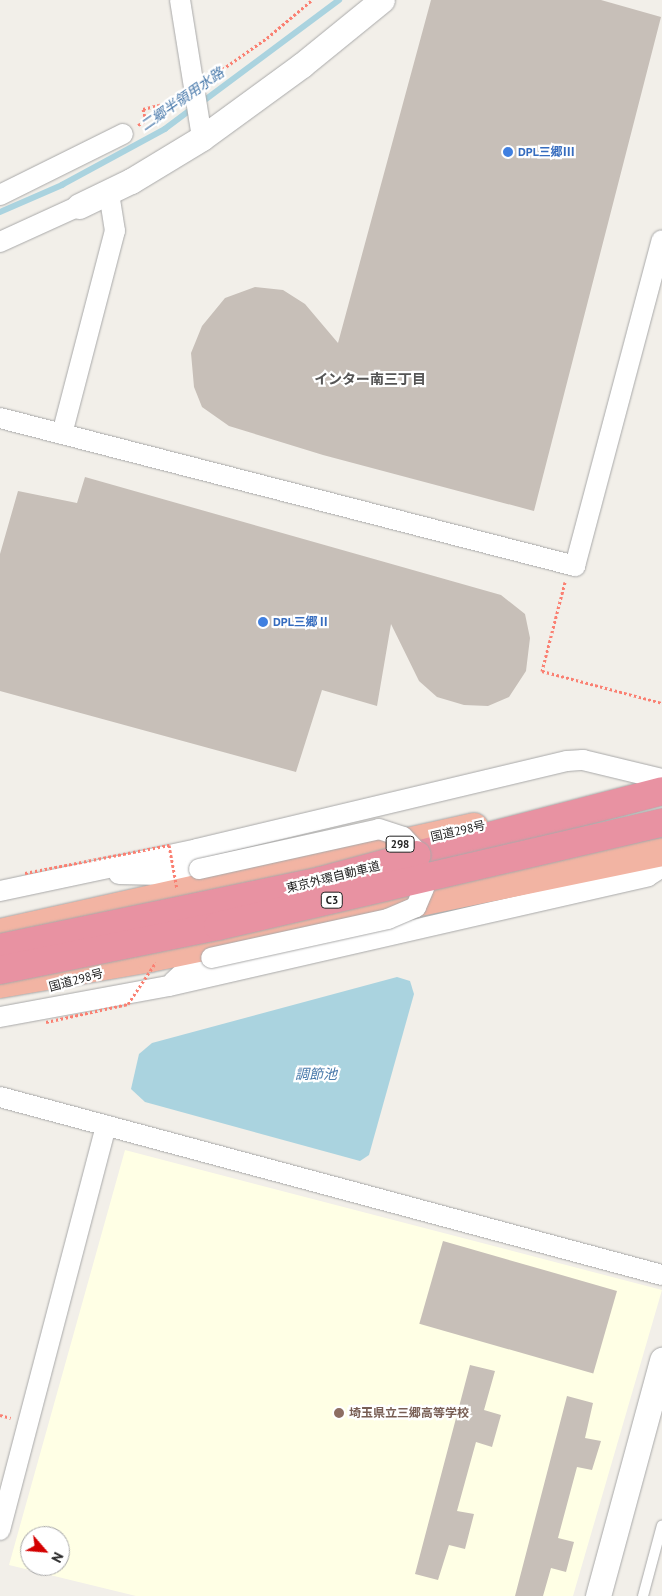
<!DOCTYPE html>
<meta charset="utf-8">
<style>
body{margin:0}
#map{position:relative;width:662px;height:1596px;overflow:hidden;background:#f2efe9;font-family:"PT Sans","Noto Sans JP",sans-serif}
div>[style]{position:absolute}
.education>*{inset:0;background:#ffffe5}
.water>*{inset:0;background:#aad3df}
.stream>*{height:5.5px;margin:-2.75px;padding:0 2.75px;transform-origin:2.75px;border-radius:2.75px;background:#aad3df}
.building>*{inset:0;background:#c7bfb8;transform-origin:0 0}
.path>*{height:3px;margin-top:-1.5px;transform-origin:0;background:repeating-linear-gradient(90deg,#fa8072 0 2.5px,transparent 0 5px)}
.roads{filter:drop-shadow(0 0 1px #a9a9a9) drop-shadow(0 0 1px #a9a9a9)}
.service>*{height:10px;margin:-5px;padding:0 5px;transform-origin:5px;border-radius:5px;background:#fff}
.minor>*{height:20px;margin:-10px;padding:0 10px;transform-origin:10px;border-radius:10px;background:#fff}
.tertiary>*{height:25px;margin:-12.5px;padding:0 12.5px;transform-origin:12.5px;border-radius:12.5px;background:#fff}
.trunk>*{height:28px;margin:-14px;padding:0 14px;transform-origin:14px;border-radius:14px;background:#f2b4a3}
.motorway>*{height:28px;margin:-14px;padding:0 14px;transform-origin:14px;border-radius:14px;background:#e892a2}
.path-bridge>*{height:3px;margin-top:-1.5px;transform-origin:0;background:repeating-linear-gradient(90deg,#fa8072 0 2.5px,transparent 0 5px)}
.bridges{filter:drop-shadow(0 0 1px #a9a9a9) drop-shadow(0 0 1px #a9a9a9)}
.minor-bridge>*{height:20px;margin:-10px;padding:0 10px;transform-origin:10px;border-radius:10px;background:#fff}
.motorway-bridge>*{height:28px;margin:-14px;padding:0 14px;transform-origin:14px;border-radius:14px;background:#e892a2}
.dots>*{width:14px;height:14px;translate:-50% -50%;box-sizing:border-box;border:2px solid #fff;border-radius:50%}
span{translate:-50% -50%;white-space:nowrap;text-align:center;line-height:1.15;-webkit-text-stroke:4.5px #fff;paint-order:stroke}
.shield-label span{padding:1px 4px;background:#fff;border:1px solid;border-radius:4px;-webkit-text-stroke-width:0}
.shield-label{font-size:11px;color:#222;font-weight:700}
.shop-label{font-size:12px;color:#366cbe;font-weight:700}
.left{translate:0 -50%;text-align:left}
.street-label{font-size:12px;color:#222}
.education-label{font-size:12px;color:#785e54;font-weight:700}
.water-label{font-size:14px;color:#4a7aab;font-style:italic}
.neighbourhood-label{font-size:14px;color:#555;font-weight:700}
.north{position:absolute;left:20px;top:1526px;width:50px;height:50px;box-sizing:border-box;background:#fff;border:1px solid #a7a7a7;border-radius:50%;rotate:117deg;font-size:14px;font-weight:700;line-height:20px;text-align:center;color:#222}
.north::after{content:'';display:block;margin:auto;width:18px;height:22px;background:#d40000;clip-path:polygon(50% 0,100% 100%,50% 72%,0 100%)}
</style>
<div id="map">
<div class="education">
<div style="clip-path:polygon(evenodd,125px 1150px,662px 1290px,573px 1596px,136px 1596px,9px 1565px,125px 1150px,30px 1536px,60px 1536px,60px 1566px,30px 1566px,30px 1536px)"></div>
</div>
<div class="water">
<div style="clip-path:polygon(397px 977px,410px 981px,414px 994px,369px 1155px,360px 1161px,145px 1102px,131px 1089px,139px 1054px,152px 1043px)"></div>
</div>
<div class="stream">
<div style="left:201px;top:103px;width:172px;rotate:-36.7deg"></div>
<div style="left:0;top:212px;width:68px;rotate:-23.5deg"></div>
<div style="left:62px;top:185px;width:117px;rotate:-28.5deg"></div>
<div style="left:165px;top:129px;width:35px;rotate:-37deg"></div>
</div>
<div class="building">
<div style="clip-path:polygon(431px 0,601px 0,661px 17px,534px 511px,323px 455px,229px 426px,202px 407px,194px 387px,191px 353px,202px 326px,225px 298px,255px 287px,283px 290px,305px 304px,338px 343px)"></div>
<div style="clip-path:polygon(85px 477px,501px 595px,525px 614px,530px 638px,526px 671px,509px 697px,488px 706px,464px 705px,437px 697px,419px 681px,391px 624px,377px 706px,322px 690px,296px 772px,0 691px,0 554px,18px 491px,77px 503px)"></div>
<div style="left:443px;top:1241px;width:181px;height:86px;rotate:16deg"></div>
<div style="clip-path:polygon(470px 1365px,495px 1371px,484px 1410px,501px 1415px,492px 1447px,476px 1442px,457px 1511px,474px 1514px,465px 1549px,449px 1545px,438px 1580px,415px 1574px)"></div>
<div style="clip-path:polygon(567px 1396px,593px 1403px,585px 1438px,601px 1441px,592px 1470px,577px 1467px,558px 1538px,574px 1542px,566px 1572px,551px 1568px,543px 1596px,515px 1596px)"></div>
</div>
<div class="path">
<div style="left:210px;top:78px;width:70px;rotate:-35.1deg"></div>
<div style="left:267px;top:38px;width:59px;rotate:-40.2deg"></div>
<div style="left:138px;top:125px;width:9px;rotate:-27deg"></div>
<div style="left:146px;top:121px;width:12px;rotate:-104deg"></div>
<div style="left:143px;top:109px;width:36px;rotate:-14deg"></div>
<div style="left:565px;top:582px;width:92px;rotate:104.5deg"></div>
<div style="left:542px;top:671px;width:124px;rotate:14.9deg"></div>
<div style="left:0;top:1415px;width:11px;rotate:15deg"></div>
</div>
<div class="roads">
<div class="service">
<div style="left:643px;top:1596px;width:73px;rotate:-75deg"></div>
</div>
<div class="minor">
<div style="left:180px;top:0;width:140px;rotate:80.9deg"></div>
<div style="left:0;top:195px;width:137px;rotate:-26.4deg"></div>
<div style="left:0;top:242px;width:87px;rotate:-24.5deg"></div>
<div style="left:0;top:418px;width:594px;rotate:14.43deg"></div>
<div style="left:575px;top:566px;width:337px;rotate:-75.1deg"></div>
<div style="left:62px;top:434px;width:210px;rotate:-75.4deg"></div>
<div style="left:115px;top:231px;width:39px;rotate:-99deg"></div>
<div style="left:119px;top:874px;width:45px;rotate:1.3deg"></div>
<div style="left:164px;top:875px;width:36px;rotate:-10deg"></div>
<div style="left:0;top:891px;width:201px;rotate:-12deg"></div>
<div style="left:197px;top:849px;width:380px;rotate:-13.4deg"></div>
<div style="left:567px;top:761px;width:16px;rotate:-4deg"></div>
<div style="left:583px;top:760px;width:81px;rotate:13.5deg"></div>
<div style="left:173px;top:982px;width:21px;rotate:-43deg"></div>
<div style="left:188px;top:968px;width:25px;rotate:-23deg"></div>
<div style="left:0;top:1017px;width:172px;rotate:-10.4deg"></div>
<div style="left:169px;top:986px;width:491px;rotate:-12.9deg"></div>
<div style="left:648px;top:876px;width:17px;rotate:-33deg"></div>
<div style="left:0;top:1097px;width:686px;rotate:15.05deg"></div>
<div style="left:0;top:1530px;width:418px;rotate:-75.3deg"></div>
</div>
<div class="tertiary">
<div style="left:79px;top:206px;width:58px;rotate:-25.7deg"></div>
<div style="left:131px;top:181px;width:83px;rotate:-31.2deg"></div>
<div style="left:202px;top:138px;width:124px;rotate:-36.1deg"></div>
<div style="left:302px;top:65px;width:103px;rotate:-39.1deg"></div>
<div style="left:598px;top:1596px;width:245px;rotate:-74.8deg"></div>
</div>
<div class="trunk">
<div style="left:0;top:933px;width:486px;rotate:-12.6deg"></div>
<div style="left:0;top:984px;width:152px;rotate:-9.8deg"></div>
<div style="left:150px;top:958px;width:523px;rotate:-11.7deg"></div>
</div>
<div class="motorway">
<div style="left:417px;top:855px;width:253px;rotate:-14.6deg"></div>
</div>
</div>
<div class="path-bridge">
<div style="left:25px;top:873px;width:147px;rotate:-11deg"></div>
<div style="left:169px;top:845px;width:45px;rotate:79.7deg"></div>
<div style="left:46px;top:1022px;width:84px;rotate:-12.4deg"></div>
<div style="left:128px;top:1004px;width:50px;rotate:-56.3deg"></div>
</div>
<div class="bridges">
<div class="minor-bridge">
<div style="left:199px;top:869px;width:184px;rotate:-12.5deg"></div>
<div style="left:379px;top:829px;width:25px;rotate:18deg"></div>
<div style="left:403px;top:837px;width:18px;rotate:47deg"></div>
<div style="left:415px;top:850px;width:39px;rotate:77deg"></div>
<div style="left:424px;top:888px;width:21px;rotate:113deg"></div>
<div style="left:416px;top:907px;width:30px;rotate:157deg"></div>
<div style="left:388px;top:919px;width:181px;rotate:167.6deg"></div>
</div>
<div class="motorway-bridge">
<div style="left:0;top:948px;width:327px;rotate:-11.8deg"></div>
<div style="left:320px;top:881px;width:100px;rotate:-15deg"></div>
<div style="left:0;top:970px;width:222px;rotate:-11.4deg"></div>
<div style="left:218px;top:926px;width:456px;rotate:-13.1deg"></div>
</div>
</div>
<div class="dots">
<div style="left:508px;top:152px;background:#3f7fe0"></div>
<div style="left:263px;top:622px;background:#3f7fe0"></div>
<div style="left:339px;top:1413px;background:#8d6e63"></div>
</div>
<div class="shield-label">
<span style="left:400px;top:844px">298</span>
<span style="left:332px;top:900px">C3</span>
</div>
<div class="shop-label">
<span class="left" style="left:518px;top:152px">DPL三郷Ⅲ</span>
<span class="left" style="left:273px;top:622px">DPL三郷Ⅱ</span>
</div>
<div class="street-label">
<span style="left:458px;top:831px;rotate:-13deg">国道298号</span>
<span style="left:333px;top:877px;rotate:-14deg">東京外環自動車道</span>
<span style="left:76px;top:980px;rotate:-15deg">国道298号</span>
</div>
<div class="education-label">
<span class="left" style="left:349px;top:1413px">埼玉県立三郷高等学校</span>
</div>
<div class="water-label">
<span style="left:182px;top:99px;rotate:-35deg">二郷半領用水路</span>
<span style="left:316px;top:1074px">調節池</span>
</div>
<div class="neighbourhood-label">
<span style="left:370px;top:379px">インター南三丁目</span>
</div>
<div class="north">N</div>
</div>
